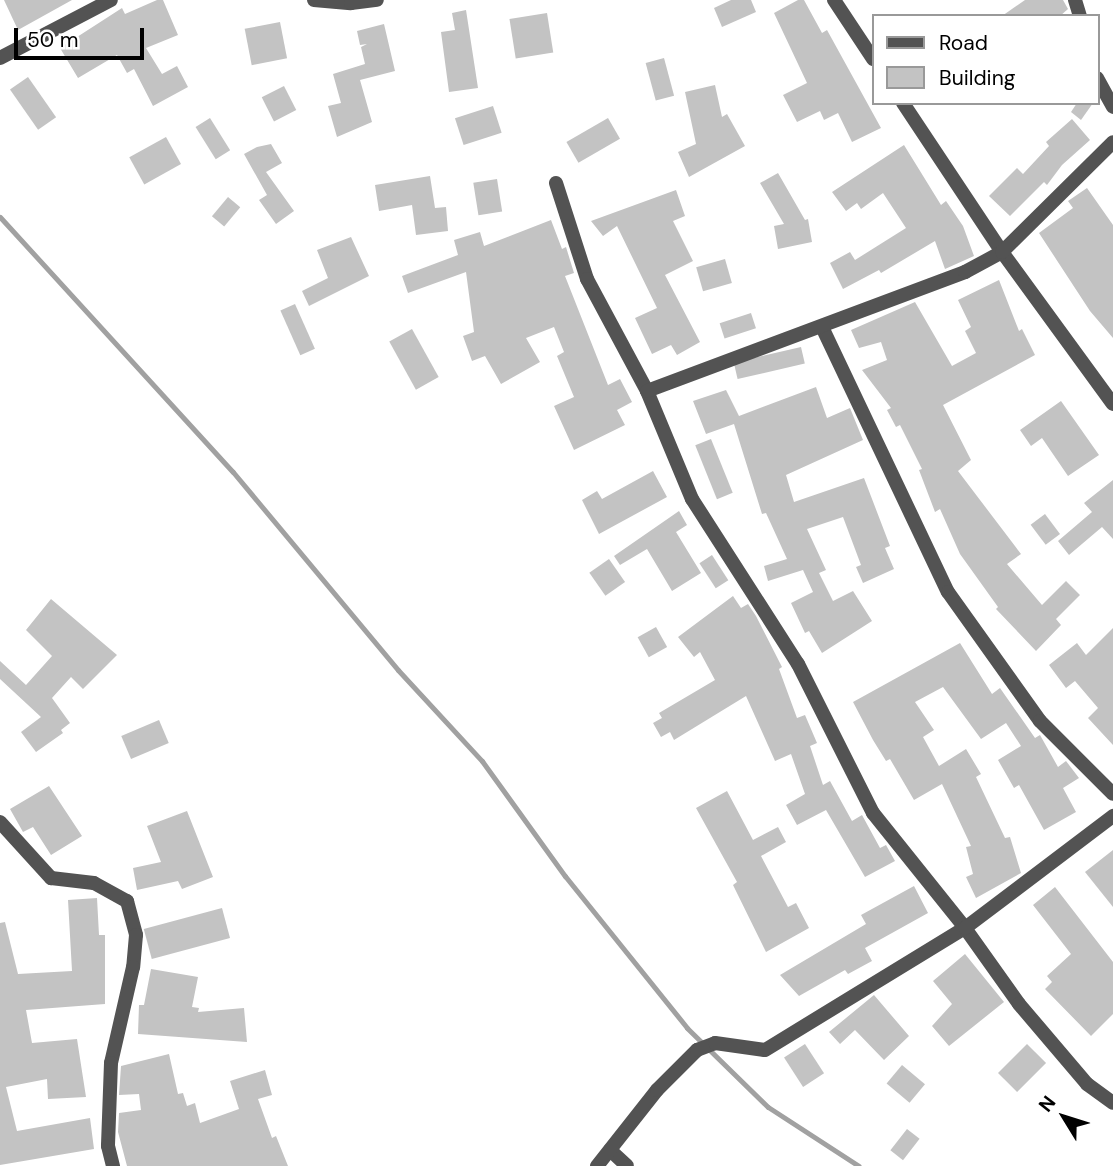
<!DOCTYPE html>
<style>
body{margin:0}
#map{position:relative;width:1113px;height:1166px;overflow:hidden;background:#fff;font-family:"DM Sans",sans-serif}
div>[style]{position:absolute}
.stream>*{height:5px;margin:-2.5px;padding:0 2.5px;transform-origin:2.5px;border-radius:2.5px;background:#a1a1a1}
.building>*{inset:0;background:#c3c3c3;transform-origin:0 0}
.minor>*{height:14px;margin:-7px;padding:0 7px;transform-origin:7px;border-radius:7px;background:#535353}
span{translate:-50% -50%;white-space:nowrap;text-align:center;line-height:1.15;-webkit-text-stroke:5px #fff;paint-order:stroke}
.legend{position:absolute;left:872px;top:14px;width:228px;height:91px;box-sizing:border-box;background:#fff;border:2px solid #999;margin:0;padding:9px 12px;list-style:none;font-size:21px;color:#000}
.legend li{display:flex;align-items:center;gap:14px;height:35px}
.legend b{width:35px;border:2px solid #999}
.north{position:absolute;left:1029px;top:1082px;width:70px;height:70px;-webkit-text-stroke:5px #fff;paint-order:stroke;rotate:308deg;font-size:19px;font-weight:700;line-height:28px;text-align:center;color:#000}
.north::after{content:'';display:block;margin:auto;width:24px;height:32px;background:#000;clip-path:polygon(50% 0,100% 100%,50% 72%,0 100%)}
.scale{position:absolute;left:14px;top:28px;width:130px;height:32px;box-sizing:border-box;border:4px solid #000;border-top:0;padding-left:9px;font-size:21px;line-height:24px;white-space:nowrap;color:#000;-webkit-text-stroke:5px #fff;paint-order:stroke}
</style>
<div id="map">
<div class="stream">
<div style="left:0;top:217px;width:345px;rotate:47.6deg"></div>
<div style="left:233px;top:472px;width:258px;rotate:50.2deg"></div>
<div style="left:398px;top:670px;width:124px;rotate:47.3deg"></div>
<div style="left:482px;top:761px;width:142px;rotate:54.2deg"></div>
<div style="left:565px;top:876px;width:195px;rotate:51.2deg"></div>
<div style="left:687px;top:1028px;width:113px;rotate:44.3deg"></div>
<div style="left:768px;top:1107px;width:108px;rotate:33deg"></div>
</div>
<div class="building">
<div style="clip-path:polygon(4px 0,72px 0,18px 30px)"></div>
<div style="clip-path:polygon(157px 0,163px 0,178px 35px,146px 48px,162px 74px,177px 66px,188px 87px,153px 106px,134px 69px,127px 73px,117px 55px,78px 78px,60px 48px,122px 8px,125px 14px)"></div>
<div style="clip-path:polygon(731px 0,751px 0,756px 12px,722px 27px,714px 8px)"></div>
<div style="clip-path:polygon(798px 0,804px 0,822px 33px,827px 30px,881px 128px,852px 142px,838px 113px,824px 120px,820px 111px,797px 122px,783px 95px,807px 83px,774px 13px)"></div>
<div style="clip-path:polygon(1025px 0,1063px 0,1068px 9px,1060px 16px,1002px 16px)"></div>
<div style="clip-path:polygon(466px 10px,478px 88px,449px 92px,441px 32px,455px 30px,452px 13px)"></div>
<div style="left:547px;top:13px;width:40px;height:38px;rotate:81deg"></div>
<div style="left:280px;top:22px;width:37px;height:36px;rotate:79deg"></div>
<div style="clip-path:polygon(384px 24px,395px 71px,360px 80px,372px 122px,337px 137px,328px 106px,341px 103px,333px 74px,365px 64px,361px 47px,367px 44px,360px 45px,357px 31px)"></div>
<div style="left:664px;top:58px;width:39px;height:19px;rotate:75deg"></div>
<div style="left:28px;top:77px;width:49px;height:22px;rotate:55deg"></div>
<div style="clip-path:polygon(715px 85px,722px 117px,727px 114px,745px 146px,689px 177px,678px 152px,696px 144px,685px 92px)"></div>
<div style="left:284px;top:86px;width:27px;height:25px;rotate:63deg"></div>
<div style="clip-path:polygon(1077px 103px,1093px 103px,1081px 120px,1071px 112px)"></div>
<div style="left:493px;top:106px;width:28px;height:40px;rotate:72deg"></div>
<div style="left:210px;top:118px;width:38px;height:17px;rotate:58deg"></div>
<div style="left:608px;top:118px;width:24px;height:48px;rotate:60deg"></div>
<div style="clip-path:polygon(1072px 119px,1090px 140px,1062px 165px,1047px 185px,1044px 182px,1010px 216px,989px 196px,1017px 168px,1023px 174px,1049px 146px,1046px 142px)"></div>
<div style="left:166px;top:137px;width:31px;height:42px;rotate:61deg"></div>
<div style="clip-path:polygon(271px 144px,282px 163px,266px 172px,294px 211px,276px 224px,259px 200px,267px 195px,244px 154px,257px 147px)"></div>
<div style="clip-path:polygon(904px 145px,941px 205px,946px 201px,963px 226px,974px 256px,945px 269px,935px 241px,881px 273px,879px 270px,843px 289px,830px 263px,850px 252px,855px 260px,906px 228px,883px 193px,861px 209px,857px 203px,846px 211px,832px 192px)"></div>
<div style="clip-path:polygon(778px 173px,805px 220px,808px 219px,812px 242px,778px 249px,774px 226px,784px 224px,760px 183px)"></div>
<div style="clip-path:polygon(430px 176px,435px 208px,446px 207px,448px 231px,416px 235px,412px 205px,379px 211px,375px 185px)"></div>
<div style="left:497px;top:179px;width:33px;height:24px;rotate:81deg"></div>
<div style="clip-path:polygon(1087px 188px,1113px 225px,1113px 338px,1090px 311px,1039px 233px,1073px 208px,1068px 201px)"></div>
<div style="clip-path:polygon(676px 190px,685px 216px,673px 221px,693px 261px,665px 275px,700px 342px,677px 355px,671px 345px,652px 354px,635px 318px,657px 308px,617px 226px,603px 236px,591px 221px)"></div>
<div style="left:228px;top:197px;width:16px;height:25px;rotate:40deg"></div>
<div style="clip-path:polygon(551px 220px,562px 249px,566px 247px,574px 273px,565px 276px,608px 385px,620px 379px,632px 402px,617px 410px,625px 425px,574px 450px,554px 406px,574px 397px,557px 356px,564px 352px,554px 327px,526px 338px,540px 362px,501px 384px,485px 356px,472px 361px,463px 336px,474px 332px,466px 272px,408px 293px,402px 276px,458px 255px,454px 240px,480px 232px,484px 246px)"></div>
<div style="clip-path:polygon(351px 237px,369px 276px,309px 306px,302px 291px,328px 278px,317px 250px)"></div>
<div style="left:725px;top:259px;width:25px;height:30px;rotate:74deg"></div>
<div style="clip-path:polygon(999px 280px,1019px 331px,1022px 329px,1035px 355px,943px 405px,971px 460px,958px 471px,1021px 554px,1007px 564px,1042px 605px,1066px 581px,1080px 595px,1056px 619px,1061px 625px,1036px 651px,996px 609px,998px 607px,960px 554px,940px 509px,935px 512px,919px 470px,922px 469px,900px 425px,896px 427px,887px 410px,891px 408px,862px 370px,887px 360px,881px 342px,859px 348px,851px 330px,915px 302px,952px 366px,976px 353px,965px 331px,971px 327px,958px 300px)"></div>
<div style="left:295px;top:304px;width:49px;height:16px;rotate:66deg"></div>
<div style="left:751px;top:313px;width:16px;height:33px;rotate:72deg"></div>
<div style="left:412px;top:329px;width:55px;height:26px;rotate:61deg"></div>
<div style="left:801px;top:347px;width:17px;height:69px;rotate:77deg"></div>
<div style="clip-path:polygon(816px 387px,827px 418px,850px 408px,863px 440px,786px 475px,794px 502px,864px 478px,890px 546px,885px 548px,894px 569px,863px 583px,856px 567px,861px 565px,843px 517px,807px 529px,826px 570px,819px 573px,833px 601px,853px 591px,872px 621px,822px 653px,809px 631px,805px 633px,791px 603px,813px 592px,803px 570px,768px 581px,764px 566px,787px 559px,766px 513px,762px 514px,734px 424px,706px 434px,693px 401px,726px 390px,739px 416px)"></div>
<div style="clip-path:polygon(1061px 401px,1099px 455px,1068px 476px,1042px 438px,1031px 446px,1020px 430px)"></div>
<div style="left:711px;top:439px;width:58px;height:17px;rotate:68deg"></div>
<div style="clip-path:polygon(653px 471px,667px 497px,599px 534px,582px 500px,597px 491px,602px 499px)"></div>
<div style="clip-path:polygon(1113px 480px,1113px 539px,1102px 527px,1069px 555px,1058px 541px,1092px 512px,1084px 503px)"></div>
<div style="clip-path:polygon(679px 511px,687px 525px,676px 532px,701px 573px,672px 591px,647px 549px,620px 565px,614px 556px)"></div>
<div style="left:1045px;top:514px;width:25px;height:18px;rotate:53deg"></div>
<div style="left:712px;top:555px;width:30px;height:15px;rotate:57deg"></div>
<div style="left:609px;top:559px;width:28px;height:24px;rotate:55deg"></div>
<div style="clip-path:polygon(733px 596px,741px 608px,748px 604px,756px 616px,782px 667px,779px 669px,797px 718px,805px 715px,817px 743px,810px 746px,823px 785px,830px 781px,852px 821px,862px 815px,880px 848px,886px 845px,895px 861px,865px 877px,826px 810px,797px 825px,786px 805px,805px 794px,791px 754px,775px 761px,746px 696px,674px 740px,670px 732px,661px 737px,653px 723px,662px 718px,659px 713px,715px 680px,700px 652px,694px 657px,678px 637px)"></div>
<div style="clip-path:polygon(51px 599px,117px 655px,83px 689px,71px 677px,52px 698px,70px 723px,61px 730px,63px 733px,36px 752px,21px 732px,41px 717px,0 679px,0 661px,26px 685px,52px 656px,26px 630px)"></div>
<div style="left:656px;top:627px;width:23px;height:21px;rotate:61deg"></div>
<div style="clip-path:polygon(1113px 628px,1113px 745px,1088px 718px,1098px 708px,1075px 681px,1066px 688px,1049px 665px,1077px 643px,1086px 655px)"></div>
<div style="clip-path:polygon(960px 643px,992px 694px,1000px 688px,1035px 738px,1040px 735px,1058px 767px,1066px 761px,1079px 778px,1063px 788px,1076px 812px,1044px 830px,1019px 785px,1014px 788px,998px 760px,1021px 746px,1006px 723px,981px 739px,943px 687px,915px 702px,934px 730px,923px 737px,939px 766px,966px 749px,981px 774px,976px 777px,1005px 838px,1010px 837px,1021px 873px,976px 898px,966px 877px,973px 874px,966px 847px,971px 846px,942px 784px,914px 800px,890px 759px,886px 761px,873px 740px,853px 702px)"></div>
<div style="left:159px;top:720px;width:25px;height:41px;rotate:67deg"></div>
<div style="clip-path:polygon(49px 786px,82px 836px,51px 855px,33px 827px,23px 832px,10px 809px)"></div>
<div style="clip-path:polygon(727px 791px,753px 840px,778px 827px,786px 842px,761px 856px,788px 907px,796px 903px,809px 928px,766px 952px,733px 885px,737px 882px,696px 808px)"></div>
<div style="clip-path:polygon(187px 811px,213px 877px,182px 889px,178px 881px,137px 890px,133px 868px,161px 862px,147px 826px)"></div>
<div style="clip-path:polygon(1113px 850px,1113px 907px,1085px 872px)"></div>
<div style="clip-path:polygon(914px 886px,928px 913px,865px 948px,872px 961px,848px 974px,845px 970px,799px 996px,780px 975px,866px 924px,861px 915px)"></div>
<div style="clip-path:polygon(1055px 887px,1113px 962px,1113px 1014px,1091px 1036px,1045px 989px,1052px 982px,1047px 976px,1071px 954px,1033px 905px)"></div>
<div style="clip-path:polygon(97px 898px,99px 935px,105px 935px,105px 1004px,26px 1010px,32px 1043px,77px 1039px,86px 1097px,48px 1099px,47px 1079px,6px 1087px,17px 1131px,90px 1118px,94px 1149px,0 1165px,0 923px,5px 922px,18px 974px,72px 971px,68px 900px)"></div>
<div style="left:222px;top:908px;width:31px;height:81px;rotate:75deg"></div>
<div style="clip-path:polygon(965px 954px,1004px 1002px,949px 1046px,932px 1026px,952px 1004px,933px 981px)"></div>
<div style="clip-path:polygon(151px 969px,198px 977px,192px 1007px,199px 1008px,198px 1012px,244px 1008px,247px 1042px,138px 1034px,139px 1005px,144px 1005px)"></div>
<div style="clip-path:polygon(874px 995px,909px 1036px,884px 1060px,855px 1030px,840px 1044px,829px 1032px)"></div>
<div style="left:805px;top:1044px;width:35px;height:25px;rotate:57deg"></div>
<div style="left:1027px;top:1044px;width:27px;height:41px;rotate:45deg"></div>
<div style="clip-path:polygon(169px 1054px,178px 1094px,183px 1093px,187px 1106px,195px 1103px,200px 1123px,239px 1109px,230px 1081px,265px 1070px,272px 1095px,258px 1099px,272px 1138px,276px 1136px,288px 1166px,127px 1166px,118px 1132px,119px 1113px,141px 1110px,139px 1094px,119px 1095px,121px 1066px)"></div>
<div style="left:902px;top:1065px;width:30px;height:24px;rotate:40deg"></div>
<div style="left:907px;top:1129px;width:16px;height:27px;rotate:38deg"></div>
</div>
<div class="minor">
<div style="left:314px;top:0;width:37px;rotate:5deg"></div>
<div style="left:351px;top:3px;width:26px;rotate:-7deg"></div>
<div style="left:834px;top:0;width:71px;rotate:56.5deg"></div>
<div style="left:1075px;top:0;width:17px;rotate:73deg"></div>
<div style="left:0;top:58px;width:125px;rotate:-27.6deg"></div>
<div style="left:1097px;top:78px;width:33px;rotate:61deg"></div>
<div style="left:903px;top:103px;width:179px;rotate:56.4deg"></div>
<div style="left:1002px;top:252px;width:188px;rotate:53.9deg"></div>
<div style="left:556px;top:183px;width:101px;rotate:72.1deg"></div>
<div style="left:587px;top:279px;width:127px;rotate:61.8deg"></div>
<div style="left:647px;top:391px;width:117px;rotate:67.4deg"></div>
<div style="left:692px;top:499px;width:196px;rotate:57.3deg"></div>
<div style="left:798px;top:664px;width:167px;rotate:63.3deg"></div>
<div style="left:873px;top:813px;width:147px;rotate:51.3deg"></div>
<div style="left:965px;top:928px;width:93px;rotate:54.6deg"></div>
<div style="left:1019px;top:1004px;width:105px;rotate:49.6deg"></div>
<div style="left:1087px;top:1084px;width:32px;rotate:36deg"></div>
<div style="left:822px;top:327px;width:293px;rotate:64.6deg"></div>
<div style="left:948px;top:592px;width:158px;rotate:54.5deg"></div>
<div style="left:1040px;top:721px;width:103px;rotate:45deg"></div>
<div style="left:647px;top:391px;width:340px;rotate:-20.5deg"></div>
<div style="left:965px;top:272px;width:42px;rotate:-28.4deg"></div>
<div style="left:1002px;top:252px;width:156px;rotate:-44.7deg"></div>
<div style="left:0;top:822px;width:76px;rotate:47.7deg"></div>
<div style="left:51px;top:878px;width:43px;rotate:6.6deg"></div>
<div style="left:94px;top:883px;width:38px;rotate:29deg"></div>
<div style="left:127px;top:901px;width:35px;rotate:75deg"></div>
<div style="left:136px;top:935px;width:32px;rotate:95deg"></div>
<div style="left:133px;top:967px;width:98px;rotate:102.9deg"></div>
<div style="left:111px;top:1063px;width:83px;rotate:92.1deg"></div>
<div style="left:108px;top:1146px;width:21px;rotate:76deg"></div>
<div style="left:610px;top:1150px;width:23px;rotate:43deg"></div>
<div style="left:597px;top:1166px;width:97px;rotate:-51.7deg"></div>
<div style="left:657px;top:1090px;width:57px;rotate:-45deg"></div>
<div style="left:697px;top:1050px;width:19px;rotate:-21deg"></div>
<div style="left:715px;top:1043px;width:50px;rotate:8deg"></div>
<div style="left:765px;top:1050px;width:234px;rotate:-31.4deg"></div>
<div style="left:965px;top:928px;width:186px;rotate:-37.1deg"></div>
</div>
<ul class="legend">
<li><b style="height:9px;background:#535353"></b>Road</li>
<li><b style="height:19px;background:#c3c3c3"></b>Building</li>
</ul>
<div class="north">N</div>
<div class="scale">50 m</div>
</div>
